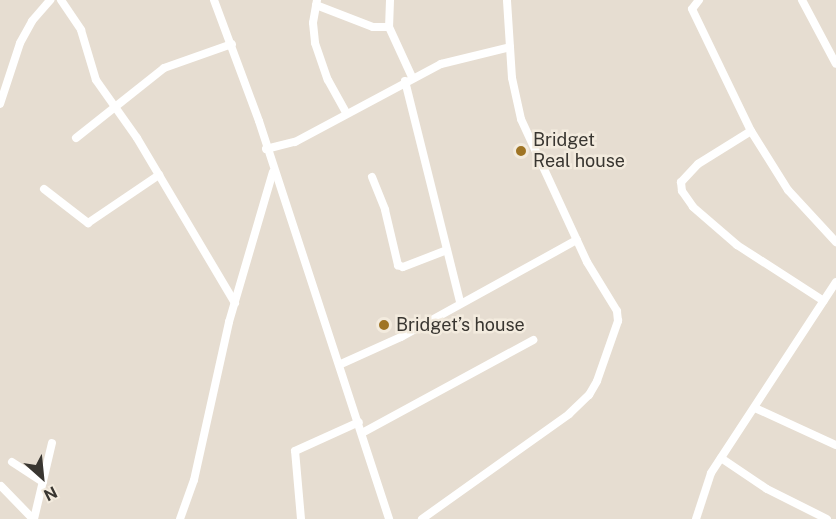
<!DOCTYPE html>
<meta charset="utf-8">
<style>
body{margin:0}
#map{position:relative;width:836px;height:519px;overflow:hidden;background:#e6ddd1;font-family:"Public Sans",sans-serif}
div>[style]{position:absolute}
.street>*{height:8px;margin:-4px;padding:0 4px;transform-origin:4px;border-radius:4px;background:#fff}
.dots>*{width:16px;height:16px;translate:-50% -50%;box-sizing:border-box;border:3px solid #f3ebde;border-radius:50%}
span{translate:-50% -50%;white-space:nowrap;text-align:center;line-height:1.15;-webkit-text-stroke:5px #f3ebde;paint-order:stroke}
.poi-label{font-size:18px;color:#393631}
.left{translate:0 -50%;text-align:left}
.north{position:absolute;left:12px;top:447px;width:60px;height:60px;-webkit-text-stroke:4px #f3ebde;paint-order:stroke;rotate:153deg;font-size:16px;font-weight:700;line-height:24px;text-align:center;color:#393631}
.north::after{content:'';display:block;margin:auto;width:21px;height:27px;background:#393631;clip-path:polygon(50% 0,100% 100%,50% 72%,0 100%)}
</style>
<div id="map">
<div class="street">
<div style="left:61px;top:0;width:36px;rotate:56deg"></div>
<div style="left:81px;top:30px;width:52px;rotate:73.3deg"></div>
<div style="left:96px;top:80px;width:71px;rotate:54.7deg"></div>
<div style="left:137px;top:138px;width:192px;rotate:59.3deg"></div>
<div style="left:214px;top:0;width:129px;rotate:69.6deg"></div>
<div style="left:259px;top:121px;width:419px;rotate:71.9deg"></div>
<div style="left:317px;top:0;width:23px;rotate:100deg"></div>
<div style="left:313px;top:23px;width:20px;rotate:84deg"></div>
<div style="left:315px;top:43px;width:39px;rotate:71deg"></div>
<div style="left:328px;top:80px;width:38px;rotate:61deg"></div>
<div style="left:390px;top:0;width:27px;rotate:92deg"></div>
<div style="left:389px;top:27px;width:55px;rotate:65.3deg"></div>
<div style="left:699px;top:0;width:11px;rotate:128deg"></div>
<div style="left:692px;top:9px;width:136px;rotate:64.2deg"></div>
<div style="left:751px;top:131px;width:70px;rotate:57.9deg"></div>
<div style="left:788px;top:190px;width:71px;rotate:47.3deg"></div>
<div style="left:802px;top:0;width:72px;rotate:62deg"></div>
<div style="left:316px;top:5px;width:61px;rotate:21.1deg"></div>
<div style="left:373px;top:27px;width:16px"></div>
<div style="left:405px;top:81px;width:228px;rotate:76deg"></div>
<div style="left:0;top:104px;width:64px;rotate:-71.8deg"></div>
<div style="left:20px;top:43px;width:25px;rotate:-61deg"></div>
<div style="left:32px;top:21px;width:28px;rotate:-49deg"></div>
<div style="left:751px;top:131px;width:62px;rotate:148.1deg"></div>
<div style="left:698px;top:164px;width:25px;rotate:133deg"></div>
<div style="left:681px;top:182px;width:9px;rotate:84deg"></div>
<div style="left:682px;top:191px;width:19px;rotate:55deg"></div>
<div style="left:693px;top:207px;width:58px;rotate:40.8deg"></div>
<div style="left:737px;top:245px;width:103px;rotate:32.8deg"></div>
<div style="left:76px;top:138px;width:112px;rotate:-38.5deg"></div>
<div style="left:164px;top:68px;width:72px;rotate:-19.4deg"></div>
<div style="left:266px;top:149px;width:30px;rotate:-14deg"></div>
<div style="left:295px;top:142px;width:166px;rotate:-28.1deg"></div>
<div style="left:441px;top:64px;width:71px;rotate:-13.8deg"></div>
<div style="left:372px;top:177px;width:35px;rotate:68deg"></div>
<div style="left:385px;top:210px;width:57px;rotate:76.7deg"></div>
<div style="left:398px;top:265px;width:5px;rotate:22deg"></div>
<div style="left:403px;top:267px;width:47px;rotate:-21.1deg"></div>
<div style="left:44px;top:189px;width:56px;rotate:37.7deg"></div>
<div style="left:88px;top:223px;width:86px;rotate:-34.1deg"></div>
<div style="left:341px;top:364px;width:66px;rotate:-24.2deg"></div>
<div style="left:401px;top:337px;width:201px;rotate:-28.9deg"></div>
<div style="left:755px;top:408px;width:89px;rotate:24.6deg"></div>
<div style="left:362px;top:433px;width:195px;rotate:-28.5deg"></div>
<div style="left:721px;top:458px;width:55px;rotate:34deg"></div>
<div style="left:767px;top:489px;width:67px;rotate:26.6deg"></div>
<div style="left:12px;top:462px;width:37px;rotate:33deg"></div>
<div style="left:1px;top:486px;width:46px;rotate:45.9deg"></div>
<div style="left:34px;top:519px;width:78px;rotate:-76.7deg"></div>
<div style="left:180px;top:519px;width:41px;rotate:-70.3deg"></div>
<div style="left:194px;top:480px;width:162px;rotate:-77.5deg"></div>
<div style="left:229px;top:322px;width:156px;rotate:-73.7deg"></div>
<div style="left:301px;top:519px;width:68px;rotate:-95deg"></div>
<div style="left:295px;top:451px;width:70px;rotate:-24.4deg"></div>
<div style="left:422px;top:519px;width:181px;rotate:-35.5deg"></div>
<div style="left:569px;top:414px;width:28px;rotate:-44deg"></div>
<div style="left:589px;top:395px;width:16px;rotate:-60deg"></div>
<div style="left:597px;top:381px;width:64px;rotate:-70.7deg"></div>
<div style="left:618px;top:321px;width:10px;rotate:-96deg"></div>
<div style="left:617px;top:311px;width:57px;rotate:-121.5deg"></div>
<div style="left:587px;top:262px;width:157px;rotate:-114.8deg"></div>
<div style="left:521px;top:119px;width:42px;rotate:-102.4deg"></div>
<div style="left:512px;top:78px;width:78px;rotate:-93.7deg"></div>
<div style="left:696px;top:519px;width:48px;rotate:-71.9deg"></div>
<div style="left:711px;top:473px;width:228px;rotate:-56.8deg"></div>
</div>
<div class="dots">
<div style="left:521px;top:151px;background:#9f7424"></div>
<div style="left:384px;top:325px;background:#9f7424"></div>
</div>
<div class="poi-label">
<span class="left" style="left:533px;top:151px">Bridget<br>Real house</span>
<span class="left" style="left:396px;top:325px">Bridget’s house</span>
</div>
<div class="north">N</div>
</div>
